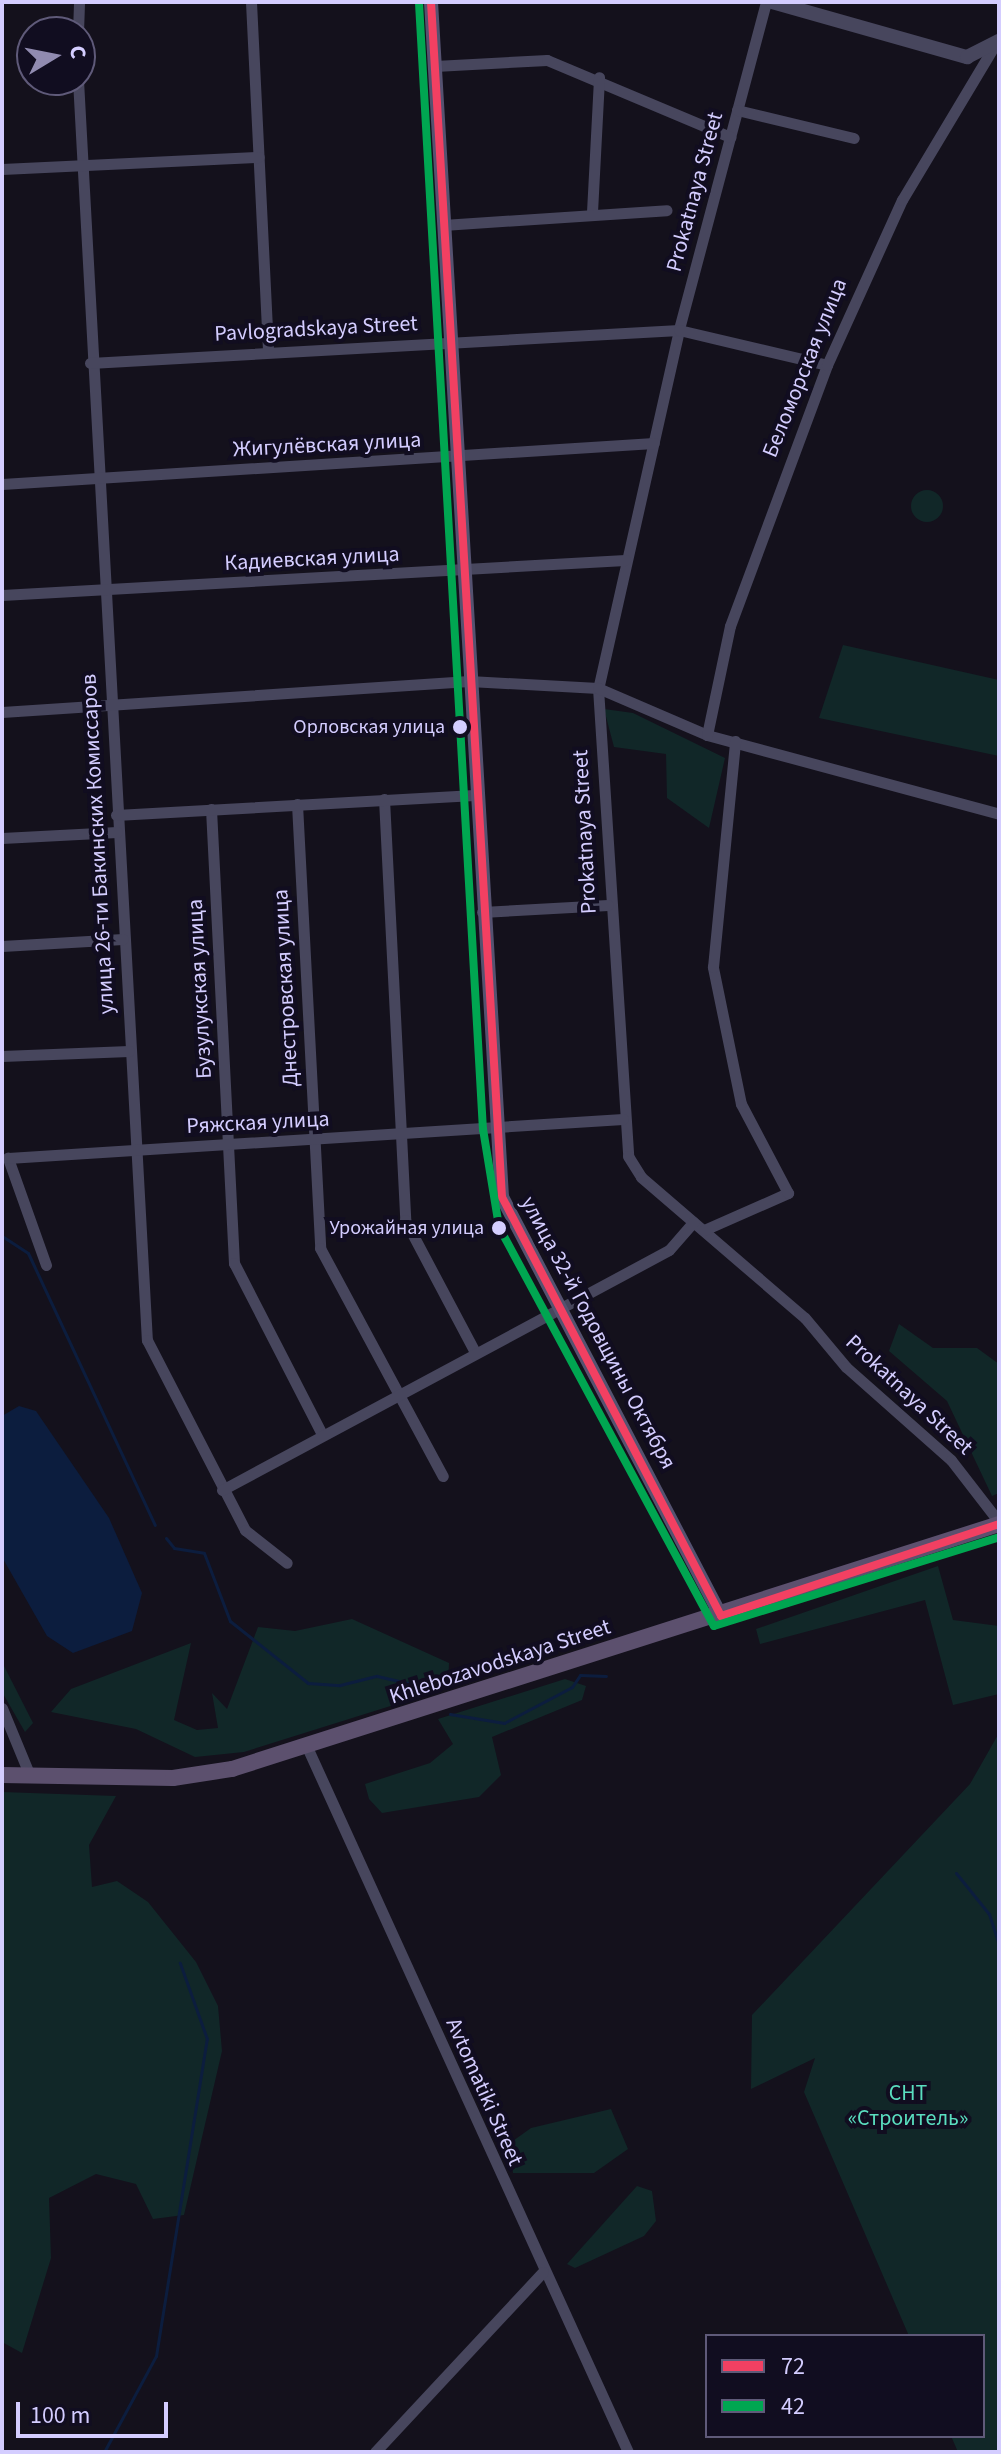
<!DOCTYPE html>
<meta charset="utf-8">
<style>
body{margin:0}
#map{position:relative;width:1001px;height:2454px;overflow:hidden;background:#14111c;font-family:"Source Sans 3",sans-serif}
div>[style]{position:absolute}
.green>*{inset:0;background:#112728}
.round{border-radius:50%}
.water>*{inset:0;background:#0c1d3e}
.stream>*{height:3px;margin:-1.5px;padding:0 1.5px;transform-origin:1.5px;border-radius:1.5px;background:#0c1d3e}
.minor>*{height:11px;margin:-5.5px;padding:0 5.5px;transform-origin:5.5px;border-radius:5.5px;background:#47465d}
.tertiary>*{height:14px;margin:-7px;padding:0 7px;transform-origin:7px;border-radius:7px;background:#47465d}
.secondary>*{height:14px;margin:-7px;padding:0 7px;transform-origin:7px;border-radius:7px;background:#555270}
.primary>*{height:16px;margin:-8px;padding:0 8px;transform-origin:8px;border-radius:8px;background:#5c506e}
.bus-1>*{height:8px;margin:-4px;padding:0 4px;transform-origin:4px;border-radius:4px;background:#f24062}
.bus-2>*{height:8px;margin:-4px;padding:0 4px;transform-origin:4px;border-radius:4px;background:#00a651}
.dots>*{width:22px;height:22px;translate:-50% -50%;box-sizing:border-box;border:4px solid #110d20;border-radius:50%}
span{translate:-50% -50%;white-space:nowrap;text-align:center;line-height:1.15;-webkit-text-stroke:8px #110d20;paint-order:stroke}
.bus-label{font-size:20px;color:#d4cdff}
.right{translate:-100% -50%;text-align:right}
.street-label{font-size:22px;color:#d4cdff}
.park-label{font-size:22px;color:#5adebf}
.frame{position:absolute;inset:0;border:4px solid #d4cdff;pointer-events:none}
.legend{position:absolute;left:705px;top:2334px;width:280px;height:104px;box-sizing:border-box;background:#110d20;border:2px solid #5f5a79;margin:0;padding:10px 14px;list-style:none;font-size:24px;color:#d4cdff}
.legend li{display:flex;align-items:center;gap:16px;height:40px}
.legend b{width:40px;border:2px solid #5f5a79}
.north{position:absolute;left:16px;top:16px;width:80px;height:80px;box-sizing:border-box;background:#110d20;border:2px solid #5f5a79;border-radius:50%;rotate:80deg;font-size:22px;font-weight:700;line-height:32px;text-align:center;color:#d4cdff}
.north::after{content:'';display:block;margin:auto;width:28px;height:36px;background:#918bb0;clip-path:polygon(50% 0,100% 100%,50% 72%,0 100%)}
.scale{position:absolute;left:16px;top:2402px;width:152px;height:36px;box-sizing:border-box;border:4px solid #d4cdff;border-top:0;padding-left:10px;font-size:24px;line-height:28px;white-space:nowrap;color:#d4cdff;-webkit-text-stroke:6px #110d20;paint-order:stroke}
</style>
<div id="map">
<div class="green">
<div class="round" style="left:911px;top:490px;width:32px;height:32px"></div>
<div style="clip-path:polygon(843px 645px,999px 680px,999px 756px,819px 718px)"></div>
<div style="clip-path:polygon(604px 709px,633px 713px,725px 758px,709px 828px,667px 798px,666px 754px,614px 747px)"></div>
<div style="clip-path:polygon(899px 1324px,933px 1348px,977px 1348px,999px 1364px,999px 1493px,992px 1496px,947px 1401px,889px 1351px)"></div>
<div style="clip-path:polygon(938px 1566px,953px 1620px,999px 1626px,999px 1694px,953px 1705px,925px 1600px,760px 1644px,756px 1629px)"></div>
<div style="clip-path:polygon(352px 1619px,449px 1663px,448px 1688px,244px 1752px,195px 1757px,136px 1729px,51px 1712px,71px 1689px,191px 1643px,174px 1720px,197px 1730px,218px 1728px,212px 1693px,227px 1709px,258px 1627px,295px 1631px)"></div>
<div style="clip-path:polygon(2px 1662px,33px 1723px,25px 1732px,2px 1692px)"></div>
<div style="clip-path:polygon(565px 1679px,586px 1686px,582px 1700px,492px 1737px,501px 1775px,479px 1797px,382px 1813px,369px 1799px,365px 1784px,430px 1763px,453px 1744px,438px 1719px)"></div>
<div style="clip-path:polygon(999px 1733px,999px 2452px,958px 2452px,951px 2436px,983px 2436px,983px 2336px,909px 2336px,804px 2092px,815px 2058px,751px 2089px,752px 2015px,970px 1784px)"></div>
<div style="clip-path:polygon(2px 1792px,116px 1796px,89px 1845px,92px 1887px,117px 1881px,148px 1902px,196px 1962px,218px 2006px,222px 2051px,184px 2215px,153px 2219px,136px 2184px,96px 2174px,49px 2198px,51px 2258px,22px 2353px,2px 2342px)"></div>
<div style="clip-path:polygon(611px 2109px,628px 2149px,594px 2173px,513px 2173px,510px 2143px,531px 2128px)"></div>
<div style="clip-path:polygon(637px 2186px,652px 2191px,656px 2221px,644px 2236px,575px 2268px,567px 2264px)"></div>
</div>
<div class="water">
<div style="clip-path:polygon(19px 1406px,36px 1411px,109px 1518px,142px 1593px,132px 1631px,73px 1653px,47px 1636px,2px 1557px,2px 1416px)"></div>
</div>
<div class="stream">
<div style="left:2px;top:1236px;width:31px;rotate:33deg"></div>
<div style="left:28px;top:1253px;width:300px;rotate:65deg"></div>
<div style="left:166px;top:1538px;width:13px;rotate:51deg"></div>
<div style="left:174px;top:1548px;width:30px;rotate:9deg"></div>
<div style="left:204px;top:1553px;width:73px;rotate:69.1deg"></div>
<div style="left:230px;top:1621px;width:100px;rotate:38.5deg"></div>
<div style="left:308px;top:1683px;width:32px;rotate:4deg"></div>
<div style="left:340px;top:1685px;width:38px;rotate:-14deg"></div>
<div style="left:377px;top:1676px;width:37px;rotate:13deg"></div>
<div style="left:450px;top:1714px;width:55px;rotate:9.5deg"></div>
<div style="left:504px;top:1723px;width:77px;rotate:-27.9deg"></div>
<div style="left:572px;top:1687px;width:14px;rotate:-56deg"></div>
<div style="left:580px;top:1675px;width:26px;rotate:2deg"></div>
<div style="left:956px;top:1873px;width:53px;rotate:51.2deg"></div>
<div style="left:989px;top:1914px;width:33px;rotate:72deg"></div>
<div style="left:104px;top:2452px;width:109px;rotate:-61.6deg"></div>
<div style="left:156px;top:2356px;width:321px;rotate:-80.9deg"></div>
<div style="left:207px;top:2039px;width:81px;rotate:-109.6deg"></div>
</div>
<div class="minor">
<div style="left:251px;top:2px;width:349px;rotate:87.2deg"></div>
<div style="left:766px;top:2px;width:339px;rotate:104.9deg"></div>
<div style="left:679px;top:330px;width:367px;rotate:102.7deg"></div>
<div style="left:598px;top:688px;width:469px;rotate:86.3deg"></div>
<div style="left:628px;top:1156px;width:25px;rotate:58deg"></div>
<div style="left:641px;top:1177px;width:216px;rotate:40.7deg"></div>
<div style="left:805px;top:1318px;width:64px;rotate:50.1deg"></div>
<div style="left:846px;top:1367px;width:140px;rotate:41.5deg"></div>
<div style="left:951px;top:1460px;width:78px;rotate:52.3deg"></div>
<div style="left:78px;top:32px;width:30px;rotate:-88deg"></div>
<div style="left:435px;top:66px;width:112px;rotate:-3.1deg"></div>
<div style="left:547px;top:60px;width:199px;rotate:22.8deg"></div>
<div style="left:78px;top:80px;width:1262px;rotate:86.87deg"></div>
<div style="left:147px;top:1340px;width:214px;rotate:62.7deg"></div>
<div style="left:245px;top:1530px;width:53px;rotate:38.2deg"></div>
<div style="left:737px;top:110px;width:120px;rotate:13.5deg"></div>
<div style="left:2px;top:169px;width:257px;rotate:-2.7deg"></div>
<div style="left:592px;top:212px;width:135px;rotate:-87deg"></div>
<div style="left:443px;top:225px;width:224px;rotate:-3.8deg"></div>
<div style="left:90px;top:363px;width:590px;rotate:-3.21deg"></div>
<div style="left:679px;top:330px;width:152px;rotate:13.3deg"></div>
<div style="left:2px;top:484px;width:653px;rotate:-3.6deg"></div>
<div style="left:2px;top:595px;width:624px;rotate:-3.22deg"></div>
<div style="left:2px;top:712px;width:468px;rotate:-3.8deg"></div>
<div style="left:469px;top:681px;width:129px;rotate:3.1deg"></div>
<div style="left:598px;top:688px;width:119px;rotate:23.3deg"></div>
<div style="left:707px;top:735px;width:302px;rotate:15.1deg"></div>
<div style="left:707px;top:735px;width:111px;rotate:-78.1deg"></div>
<div style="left:730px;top:626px;width:278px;rotate:-69.6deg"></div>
<div style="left:827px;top:365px;width:181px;rotate:-65.6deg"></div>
<div style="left:902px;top:200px;width:177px;rotate:-59.1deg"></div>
<div style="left:384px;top:799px;width:422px;rotate:87.1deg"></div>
<div style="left:405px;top:1220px;width:149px;rotate:62.1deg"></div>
<div style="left:297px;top:804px;width:445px;rotate:87deg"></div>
<div style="left:320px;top:1248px;width:259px;rotate:61.7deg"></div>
<div style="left:211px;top:809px;width:455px;rotate:87.1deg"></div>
<div style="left:234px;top:1263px;width:192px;rotate:62.8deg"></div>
<div style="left:116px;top:815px;width:359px;rotate:-3.2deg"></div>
<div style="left:2px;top:838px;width:115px;rotate:-3deg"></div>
<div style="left:482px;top:912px;width:126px;rotate:-3.2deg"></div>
<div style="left:2px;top:946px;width:121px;rotate:-3.3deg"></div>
<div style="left:2px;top:1056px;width:127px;rotate:-2.3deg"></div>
<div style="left:704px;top:1230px;width:92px;rotate:-23.8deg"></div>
<div style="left:788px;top:1193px;width:101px;rotate:-117.8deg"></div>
<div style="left:741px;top:1104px;width:140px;rotate:-101.6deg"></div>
<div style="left:713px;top:967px;width:227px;rotate:-84.4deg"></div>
<div style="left:46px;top:1265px;width:114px;rotate:-109.6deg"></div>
<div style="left:8px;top:1158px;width:616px;rotate:-3.63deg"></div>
<div style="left:222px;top:1490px;width:507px;rotate:-28.23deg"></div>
<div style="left:669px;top:1250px;width:37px;rotate:-49deg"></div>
<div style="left:2px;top:1708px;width:74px;rotate:67.6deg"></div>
<div style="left:307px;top:1747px;width:775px;rotate:65.52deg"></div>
<div style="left:375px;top:2452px;width:246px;rotate:-47deg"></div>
</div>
<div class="tertiary">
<div style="left:772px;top:2px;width:203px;rotate:15.8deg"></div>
<div style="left:967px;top:57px;width:36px;rotate:-27deg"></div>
</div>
<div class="secondary">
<div style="left:431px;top:2px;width:1197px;rotate:86.6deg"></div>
<div style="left:502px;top:1197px;width:473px;rotate:62.4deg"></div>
</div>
<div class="primary">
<div style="left:2px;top:1775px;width:171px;rotate:1deg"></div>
<div style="left:173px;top:1778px;width:60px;rotate:-8.7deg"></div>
<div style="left:232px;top:1769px;width:805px;rotate:-17.71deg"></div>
</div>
<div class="bus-1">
<div style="left:431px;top:2px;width:1197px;rotate:86.6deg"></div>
<div style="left:502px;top:1197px;width:473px;rotate:62.4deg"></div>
<div style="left:721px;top:1616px;width:293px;rotate:-18.3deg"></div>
</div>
<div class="bus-2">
<div style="left:419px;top:3px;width:1128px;rotate:86.75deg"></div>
<div style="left:483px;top:1129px;width:99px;rotate:80.7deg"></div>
<div style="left:499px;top:1227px;width:453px;rotate:61.7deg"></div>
<div style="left:714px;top:1626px;width:299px;rotate:-17.3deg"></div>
</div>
<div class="dots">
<div style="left:460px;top:727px;background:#d4cdff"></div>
<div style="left:499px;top:1228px;background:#d4cdff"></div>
</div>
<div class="bus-label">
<span class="right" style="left:445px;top:727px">Орловская улица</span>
<span class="right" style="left:484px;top:1228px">Урожайная улица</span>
</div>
<div class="street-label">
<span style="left:695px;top:192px;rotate:-75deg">Prokatnaya Street</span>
<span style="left:316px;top:329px;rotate:-3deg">Pavlogradskaya Street</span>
<span style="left:805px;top:368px;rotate:-68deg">Беломорская улица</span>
<span style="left:327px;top:445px;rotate:-3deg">Жигулёвская улица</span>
<span style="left:312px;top:559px;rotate:-3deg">Кадиевская улица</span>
<span style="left:585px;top:832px;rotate:-93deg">Prokatnaya Street</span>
<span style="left:98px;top:844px;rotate:-93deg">улица 26-ти Бакинских Комиссаров</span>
<span style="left:286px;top:988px;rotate:-93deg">Днестровская улица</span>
<span style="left:200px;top:989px;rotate:-93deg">Бузулукская улица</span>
<span style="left:258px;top:1123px;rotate:-3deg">Ряжская улица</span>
<span style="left:598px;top:1333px;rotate:62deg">улица 32-й Годовщины Октября</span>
<span style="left:909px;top:1395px;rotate:43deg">Prokatnaya Street</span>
<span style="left:500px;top:1662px;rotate:-18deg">Khlebozavodskaya Street</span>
<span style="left:484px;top:2092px;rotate:66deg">Avtomatiki Street</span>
</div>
<div class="park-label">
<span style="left:908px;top:2106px">СНТ<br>«Строитель»</span>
</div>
<div class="frame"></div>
<ul class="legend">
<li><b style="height:10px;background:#f24062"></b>72</li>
<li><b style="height:10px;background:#00a651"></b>42</li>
</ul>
<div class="north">С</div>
<div class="scale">100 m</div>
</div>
